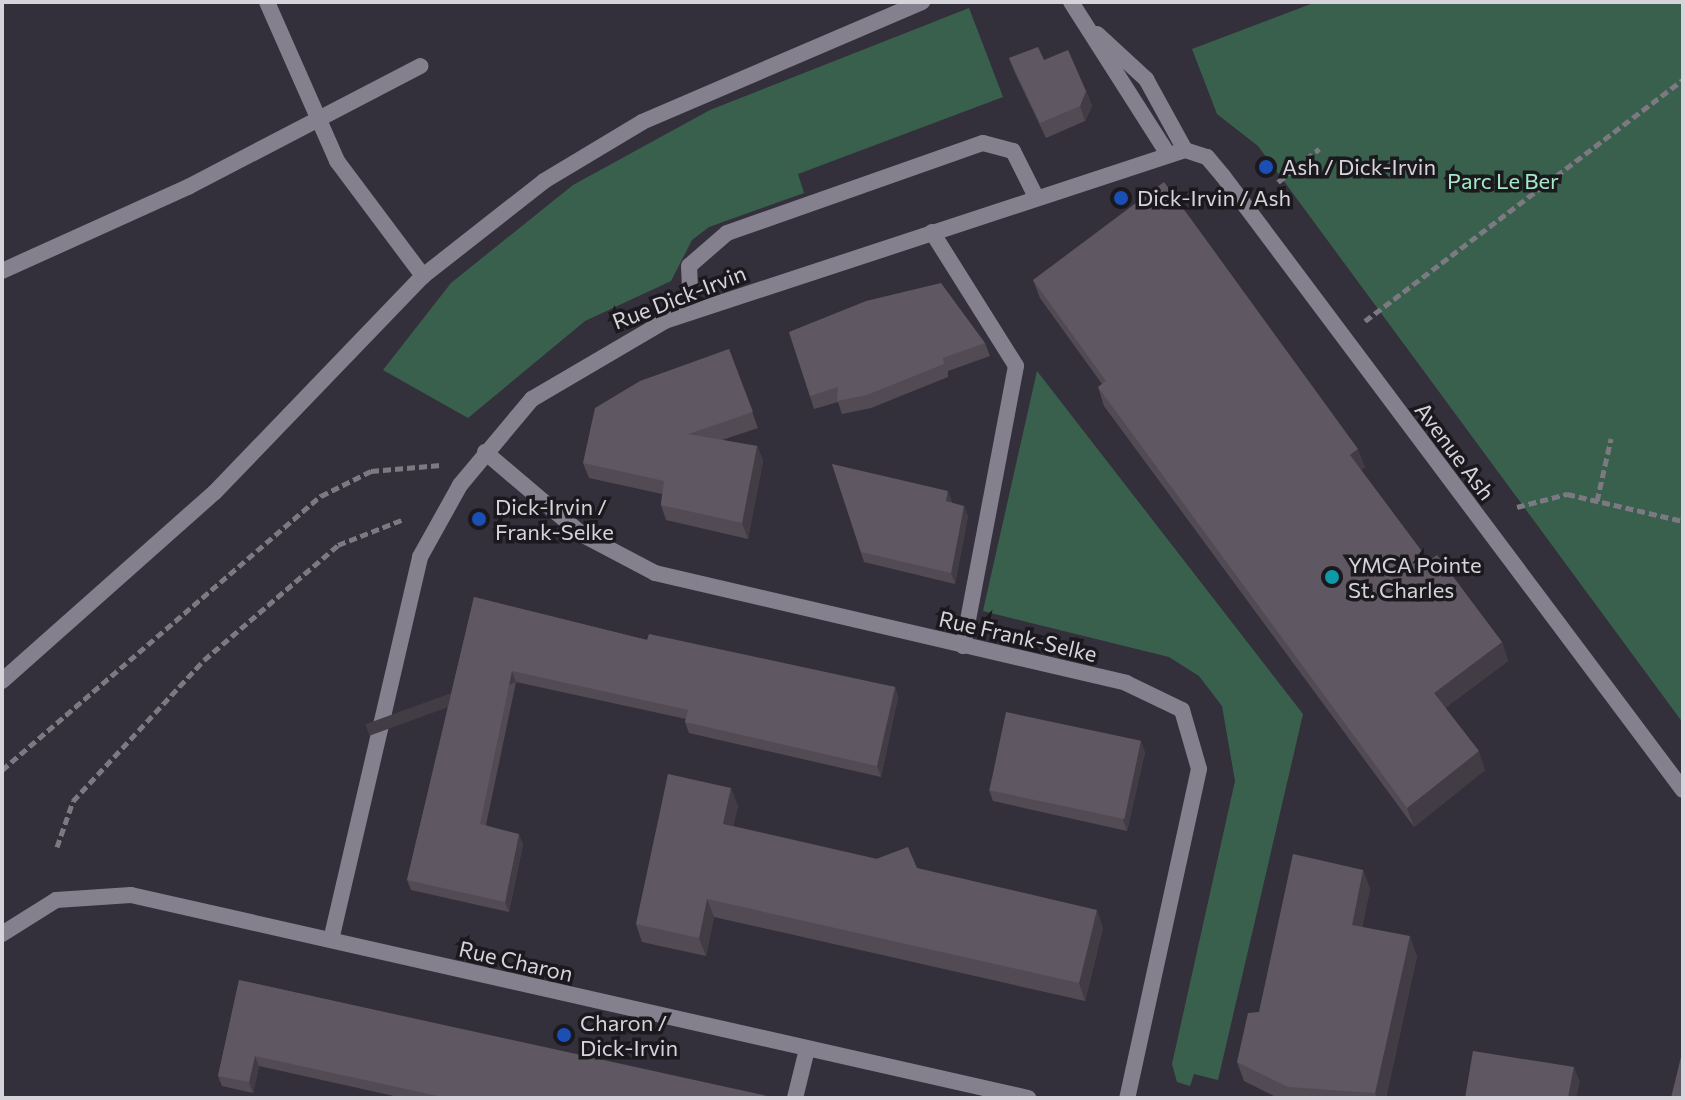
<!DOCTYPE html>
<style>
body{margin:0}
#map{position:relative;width:1685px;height:1100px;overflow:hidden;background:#34303b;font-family:Commissioner,sans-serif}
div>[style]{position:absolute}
.green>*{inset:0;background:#39604d}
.path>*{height:5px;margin-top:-2.5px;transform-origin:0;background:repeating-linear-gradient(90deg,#7c7982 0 8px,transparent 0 12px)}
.lane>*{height:16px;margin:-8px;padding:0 8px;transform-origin:8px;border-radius:8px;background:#85808d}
.street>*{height:16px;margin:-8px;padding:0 8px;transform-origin:8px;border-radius:8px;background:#85808d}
.wall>*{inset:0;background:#524b54}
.shaded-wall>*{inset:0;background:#423d45;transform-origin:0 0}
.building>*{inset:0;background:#5f5762;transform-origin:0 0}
.dots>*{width:22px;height:22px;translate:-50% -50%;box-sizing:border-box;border:4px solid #1b191e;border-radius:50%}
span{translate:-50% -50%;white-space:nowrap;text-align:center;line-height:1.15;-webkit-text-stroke:7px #1b191e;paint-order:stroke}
.poi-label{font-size:22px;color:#d6d4db}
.left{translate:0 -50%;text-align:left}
.park-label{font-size:22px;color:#a3e9c6}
.street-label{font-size:22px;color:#d6d4db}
.frame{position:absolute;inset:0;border:4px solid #d6d4db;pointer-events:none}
</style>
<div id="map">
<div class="green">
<div style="clip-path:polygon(1316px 2px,1683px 2px,1683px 723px,1258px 146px,1217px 114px,1192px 49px)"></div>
<div style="clip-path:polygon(969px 8px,1003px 97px,798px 174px,804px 193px,709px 227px,692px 240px,671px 281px,585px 321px,468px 418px,383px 370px,451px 283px,573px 185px,710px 110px)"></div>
<div style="clip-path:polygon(1037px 371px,1303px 714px,1218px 1080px,1194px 1074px,1190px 1086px,1177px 1082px,1172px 1064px,1235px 781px,1222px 706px,1199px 676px,1169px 657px,983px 611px)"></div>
</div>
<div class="path">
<div style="left:1278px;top:182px;width:53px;rotate:-38.8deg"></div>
<div style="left:1365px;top:321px;width:399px;rotate:-37.2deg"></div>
<div style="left:1597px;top:501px;width:64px;rotate:-77.3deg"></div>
<div style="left:1517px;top:507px;width:52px;rotate:-14.6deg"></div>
<div style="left:1567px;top:494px;width:119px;rotate:13.1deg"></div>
<div style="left:2px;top:770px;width:421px;rotate:-40.7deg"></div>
<div style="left:321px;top:496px;width:56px;rotate:-26.6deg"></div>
<div style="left:371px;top:471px;width:70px;rotate:-4.9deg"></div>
<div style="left:57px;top:847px;width:49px;rotate:-70.8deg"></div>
<div style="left:73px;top:801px;width:192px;rotate:-47.1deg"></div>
<div style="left:204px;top:660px;width:177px;rotate:-40.6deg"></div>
<div style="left:338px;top:545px;width:71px;rotate:-21.5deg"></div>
</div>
<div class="lane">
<div style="left:267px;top:2px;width:174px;rotate:66.2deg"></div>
<div style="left:337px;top:161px;width:144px;rotate:53.2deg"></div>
<div style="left:423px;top:276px;width:154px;rotate:-38.1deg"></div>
<div style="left:544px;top:181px;width:114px;rotate:-31deg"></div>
<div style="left:642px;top:122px;width:305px;rotate:-23.2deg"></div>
<div style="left:1071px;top:2px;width:180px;rotate:57.5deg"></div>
<div style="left:1097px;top:34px;width:67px;rotate:42.6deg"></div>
<div style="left:1146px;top:79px;width:81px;rotate:61.2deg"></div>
<div style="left:932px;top:232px;width:158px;rotate:57.9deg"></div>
<div style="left:1016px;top:366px;width:285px;rotate:100.7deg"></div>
<div style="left:2px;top:271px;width:204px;rotate:-24.3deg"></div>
<div style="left:188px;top:187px;width:262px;rotate:-27.5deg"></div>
<div style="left:691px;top:311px;width:45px;rotate:-92.5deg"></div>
<div style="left:689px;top:266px;width:50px;rotate:-41deg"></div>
<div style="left:727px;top:233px;width:271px;rotate:-19.4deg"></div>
<div style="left:983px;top:143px;width:31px;rotate:15deg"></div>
<div style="left:1013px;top:151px;width:51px;rotate:63.4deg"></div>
<div style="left:2px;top:681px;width:283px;rotate:-41.6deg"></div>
<div style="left:214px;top:493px;width:301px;rotate:-46.1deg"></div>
<div style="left:795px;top:1098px;width:50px;rotate:-76.2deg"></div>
</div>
<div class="street">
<div style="left:485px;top:452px;width:128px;rotate:40.3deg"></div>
<div style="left:583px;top:535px;width:81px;rotate:27.8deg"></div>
<div style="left:655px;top:573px;width:484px;rotate:13.1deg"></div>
<div style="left:1126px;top:683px;width:62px;rotate:25.7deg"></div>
<div style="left:1182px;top:710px;width:61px;rotate:73.9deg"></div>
<div style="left:1199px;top:769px;width:337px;rotate:102.3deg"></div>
<div style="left:2px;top:934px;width:64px;rotate:-32.2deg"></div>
<div style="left:56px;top:900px;width:75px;rotate:-3.8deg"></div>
<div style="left:131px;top:895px;width:920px;rotate:12.75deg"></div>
<div style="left:331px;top:940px;width:393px;rotate:-76.9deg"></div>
<div style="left:420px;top:557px;width:82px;rotate:-60.9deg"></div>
<div style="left:460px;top:485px;width:112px;rotate:-50.1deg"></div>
<div style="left:532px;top:399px;width:154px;rotate:-30.4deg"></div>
<div style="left:665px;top:321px;width:547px;rotate:-18.2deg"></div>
<div style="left:1185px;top:150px;width:23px;rotate:18deg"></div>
<div style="left:1207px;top:157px;width:25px;rotate:50deg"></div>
<div style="left:1223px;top:176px;width:767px;rotate:53.16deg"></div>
</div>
<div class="wall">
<div style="clip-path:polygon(1009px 58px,1044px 60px,1086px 91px,1092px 106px,1085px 121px,1046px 138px,1015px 73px)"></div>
<div style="clip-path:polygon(1033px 280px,1365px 467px,1361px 470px,1429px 561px,1502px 642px,1508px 661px,1445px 708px,1485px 770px,1414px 827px,1104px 406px,1098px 387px,1102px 384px,1040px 298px)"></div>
<div style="clip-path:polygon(789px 332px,985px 343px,990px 356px,948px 371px,948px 377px,871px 408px,842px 414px,838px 402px,814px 409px)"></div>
<div style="clip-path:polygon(729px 349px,758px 428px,722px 440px,757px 446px,763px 461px,748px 539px,666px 520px,661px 505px,662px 494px,589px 478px,583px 463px)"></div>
<div style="clip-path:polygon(832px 464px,952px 501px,952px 503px,968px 516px,955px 584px,864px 562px)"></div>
<div style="clip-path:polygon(474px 597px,647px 640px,895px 687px,898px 697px,881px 777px,689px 733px,685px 722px,686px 719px,516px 682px,486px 825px,523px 844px,509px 912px,411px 890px,407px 880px)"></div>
<div style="clip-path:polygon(1145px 752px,1127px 831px,993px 801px,989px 790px)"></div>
<div style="clip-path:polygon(738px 806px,733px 826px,917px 868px,1103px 928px,1085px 1001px,714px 917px,706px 956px,642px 942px,636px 924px)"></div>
<div style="clip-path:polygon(1363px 870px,1370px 889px,1362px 927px,1417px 956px,1386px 1098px,1278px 1098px,1244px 1081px,1237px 1062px)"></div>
<div style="clip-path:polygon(239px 980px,768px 1098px,403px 1098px,259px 1066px,253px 1093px,222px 1086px,218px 1076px)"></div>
</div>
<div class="shaded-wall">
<div style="clip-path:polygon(1086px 91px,1092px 106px,1085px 121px,1080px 106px)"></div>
<div style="clip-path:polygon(757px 446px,763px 461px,748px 539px,742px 523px)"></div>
<div style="clip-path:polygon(1358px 449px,1365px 467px,1357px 473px,1350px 455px)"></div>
<div style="clip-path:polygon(948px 491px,952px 501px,950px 512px,946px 501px)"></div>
<div style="clip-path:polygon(964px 506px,968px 516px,955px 584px,951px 573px)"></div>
<div style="clip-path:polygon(1502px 642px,1508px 661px,1441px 711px,1434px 693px)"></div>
<div style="left:512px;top:671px;width:12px;height:156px;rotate:70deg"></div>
<div style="clip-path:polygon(895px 687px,898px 697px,881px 777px,877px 766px)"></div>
<div style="clip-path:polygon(1141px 741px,1145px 752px,1127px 831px,1123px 820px)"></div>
<div style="clip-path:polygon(1479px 751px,1485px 770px,1414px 827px,1407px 808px)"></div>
<div style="clip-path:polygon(731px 788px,738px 806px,730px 842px,723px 824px)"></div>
<div style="clip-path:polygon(519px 834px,523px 844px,509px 912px,505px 902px)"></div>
<div style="clip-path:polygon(1363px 870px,1370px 889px,1359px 944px,1352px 925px)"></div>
<div style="clip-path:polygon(707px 899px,714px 917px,706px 956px,699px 938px)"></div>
<div style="clip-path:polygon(1097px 910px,1103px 928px,1085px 1001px,1079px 983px)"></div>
<div style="clip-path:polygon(1410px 936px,1417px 956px,1386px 1098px,1377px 1098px,1375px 1093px)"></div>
<div style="clip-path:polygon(255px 1056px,259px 1066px,253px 1093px,249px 1082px)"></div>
<div style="clip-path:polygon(1574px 1067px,1580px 1082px,1576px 1098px,1568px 1098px)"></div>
</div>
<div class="building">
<div style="clip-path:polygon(1038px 47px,1044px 60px,1068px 50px,1086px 91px,1080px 106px,1040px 123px,1009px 58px)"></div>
<div style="clip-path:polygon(1164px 182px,1358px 449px,1350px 455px,1429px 561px,1437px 555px,1502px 642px,1434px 693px,1479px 751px,1407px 808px,1098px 387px,1106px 381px,1033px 280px)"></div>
<div style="clip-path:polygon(941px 283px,985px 343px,943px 358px,944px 364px,867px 395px,837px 401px,838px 387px,810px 396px,789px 332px,866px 301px)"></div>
<div style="clip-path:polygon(729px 349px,753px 412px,688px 434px,757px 446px,742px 523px,661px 505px,664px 481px,583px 463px,595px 408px,640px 381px)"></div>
<div style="clip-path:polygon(832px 464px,948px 491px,946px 501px,964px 506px,951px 573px,861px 552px)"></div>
<div style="clip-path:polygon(474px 597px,647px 640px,649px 634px,895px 687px,877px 766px,685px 722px,688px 710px,512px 671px,480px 824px,519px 834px,505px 902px,407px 880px)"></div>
<div style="left:1006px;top:712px;width:138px;height:80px;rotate:12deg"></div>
<div style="clip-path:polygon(668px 774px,731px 788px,723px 824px,876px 859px,908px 847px,917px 868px,1097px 910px,1079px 983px,707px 899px,699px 938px,636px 924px)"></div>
<div style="clip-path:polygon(1293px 854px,1363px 870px,1352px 925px,1410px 936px,1375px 1093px,1288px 1087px,1237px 1062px,1248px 1013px,1259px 1012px)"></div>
<div style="clip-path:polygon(239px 980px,767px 1096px,766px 1098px,447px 1098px,255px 1056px,249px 1082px,218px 1076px)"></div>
<div style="clip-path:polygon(1683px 1049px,1683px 1098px,1671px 1098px)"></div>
<div style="clip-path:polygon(1473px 1051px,1574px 1067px,1568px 1098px,1465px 1098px)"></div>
</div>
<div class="dots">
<div style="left:1266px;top:167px;background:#1a4fb4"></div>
<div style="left:1121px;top:198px;background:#1a4fb4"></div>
<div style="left:479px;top:519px;background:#1a4fb4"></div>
<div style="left:1332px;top:577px;background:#0f9aa8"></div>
<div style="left:564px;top:1035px;background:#1a4fb4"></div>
</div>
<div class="poi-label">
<span class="left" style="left:1282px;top:167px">Ash / Dick-Irvin</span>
<span class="left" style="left:1137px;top:198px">Dick-Irvin / Ash</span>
<span class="left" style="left:495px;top:519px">Dick-Irvin /<br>Frank-Selke</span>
<span class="left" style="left:1348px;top:577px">YMCA Pointe<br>St. Charles</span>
<span class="left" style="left:580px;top:1035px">Charon /<br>Dick-Irvin</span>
</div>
<div class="park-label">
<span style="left:1503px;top:181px">Parc Le Ber</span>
</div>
<div class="street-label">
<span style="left:679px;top:297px;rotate:-21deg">Rue Dick-Irvin</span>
<span style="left:1455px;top:451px;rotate:53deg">Avenue Ash</span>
<span style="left:1018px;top:636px;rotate:13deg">Rue Frank-Selke</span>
<span style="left:516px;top:961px;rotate:13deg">Rue Charon</span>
</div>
<div class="frame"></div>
</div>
